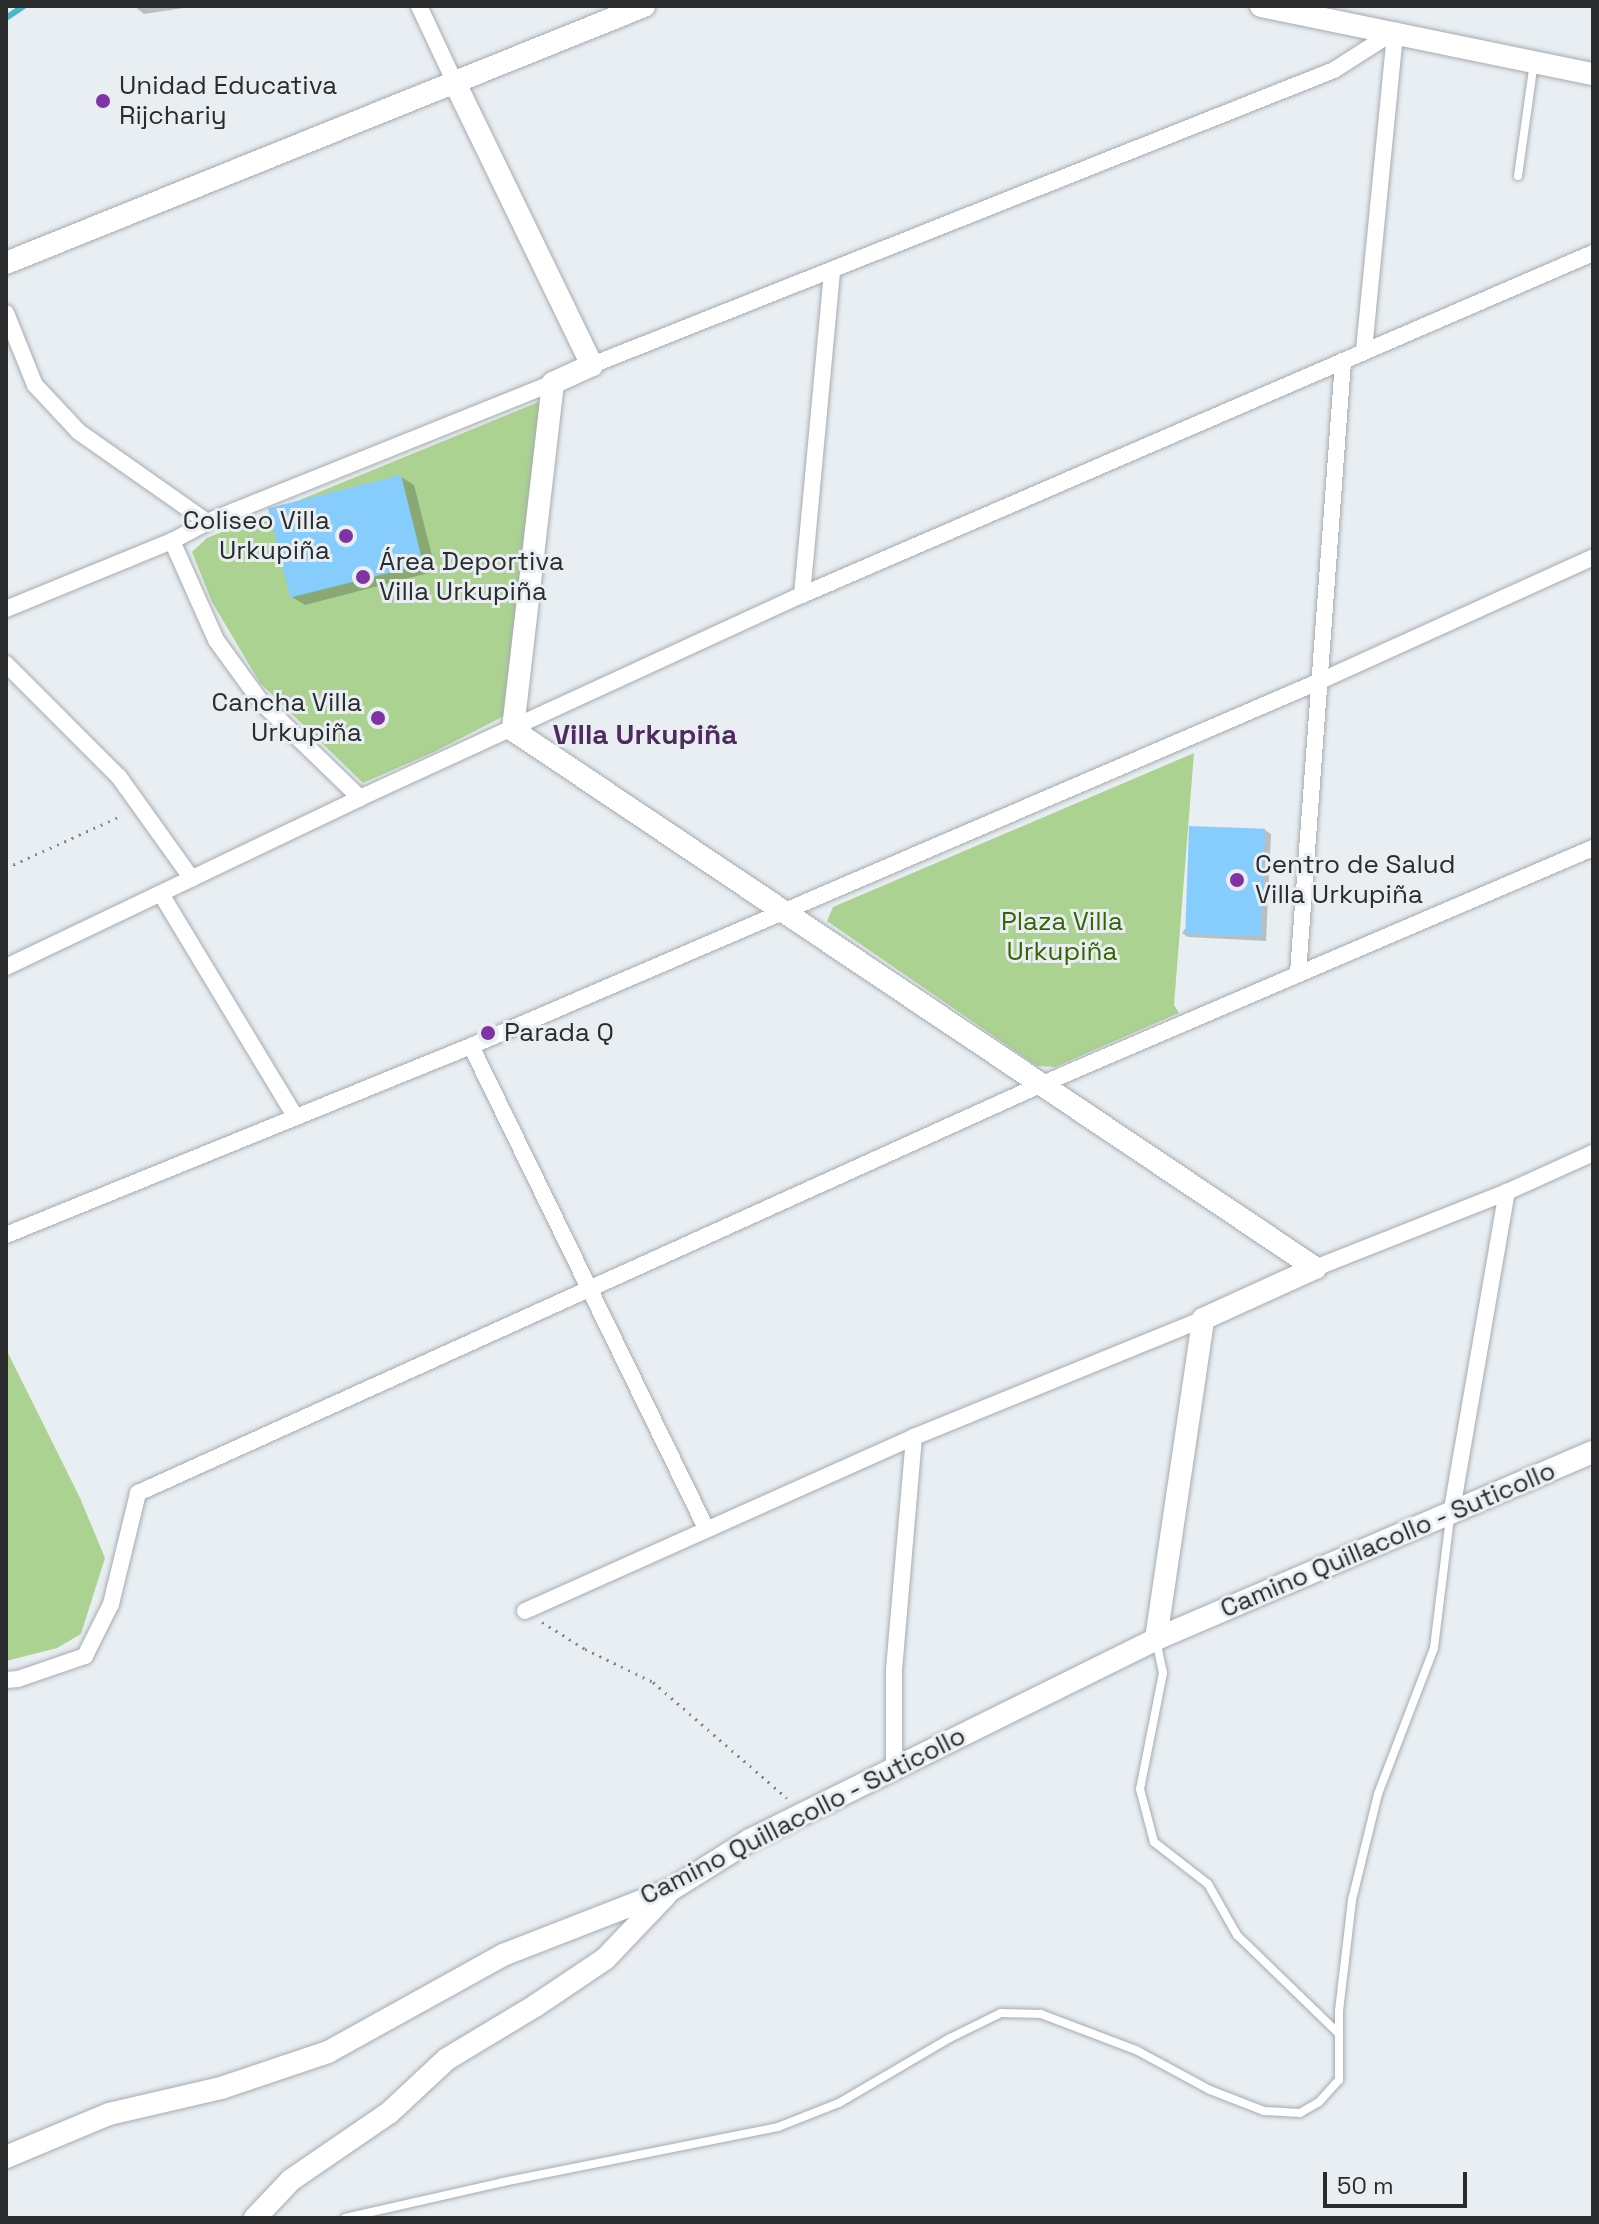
<!DOCTYPE html>
<meta charset="utf-8">
<style>
body{margin:0}
#map{position:relative;width:1599px;height:2224px;overflow:hidden;background:#e8eef2;font-family:"Space Grotesk",sans-serif}
div>[style]{position:absolute}
.green>*{inset:0;background:#acd292}
.shadow>*{inset:0;background:#0003}
.stream>*{height:6px;margin:-3px;padding:0 3px;transform-origin:3px;border-radius:3px;background:#4bb8c3}
.building>*{inset:0;background:#86cdfe;transform-origin:0 0}
.path>*{height:3px;margin-top:-1.5px;transform-origin:0;background:repeating-linear-gradient(90deg,#84888b 0 2px,transparent 0 8px)}
.roads{filter:drop-shadow(0 0 2px #a6abb0) drop-shadow(0 0 2px #a6abb0)}
.lane>*{height:8px;margin:-4px;padding:0 4px;transform-origin:4px;border-radius:4px;background:#fff}
.street>*{height:16px;margin:-8px;padding:0 8px;transform-origin:8px;border-radius:8px;background:#fff}
.secondary>*{height:22px;margin:-11px;padding:0 11px;transform-origin:11px;border-radius:11px;background:#fff}
.dots>*{width:22px;height:22px;translate:-50% -50%;box-sizing:border-box;border:4px solid #e8eef2;border-radius:50%}
span{translate:-50% -50%;white-space:nowrap;text-align:center;line-height:1.15;-webkit-text-stroke:6px #e8eef2;paint-order:stroke}
.poi-label{font-size:26px;color:#292b2d}
.left{translate:0 -50%;text-align:left}
.right{translate:-100% -50%;text-align:right}
.park-label{font-size:26px;color:#366400}
.street-label{font-size:26px;color:#292b2d}
.neighbourhood-label{font-size:28px;color:#4e2a61;font-weight:700}
.frame{position:absolute;inset:0;border:8px solid #292b2d;pointer-events:none}
.scale{position:absolute;left:1323px;top:2172px;width:144px;height:36px;box-sizing:border-box;border:4px solid #292b2d;border-top:0;padding-left:10px;font-size:24px;line-height:28px;white-space:nowrap;color:#292b2d;-webkit-text-stroke:6px #e8eef2;paint-order:stroke}
</style>
<div id="map">
<div class="green">
<div style="clip-path:polygon(541px 401px,512px 712px,434px 752px,363px 783px,260px 683px,212px 602px,192px 552px,207px 538px)"></div>
<div style="clip-path:polygon(1194px 753px,1174px 1005px,1179px 1013px,1055px 1067px,1037px 1066px,827px 921px,833px 907px)"></div>
<div style="clip-path:polygon(6px 1349px,80px 1498px,105px 1558px,81px 1634px,57px 1648px,6px 1661px)"></div>
</div>
<div class="shadow">
<div style="clip-path:polygon(134px 6px,197px 6px,144px 14px)"></div>
<div style="clip-path:polygon(401px 477px,414px 485px,436px 571px,305px 605px,292px 597px)"></div>
<div style="clip-path:polygon(1265px 830px,1271px 834px,1266px 941px,1188px 937px,1182px 933px)"></div>
</div>
<div class="stream">
<div style="left:6px;top:18px;width:22px;rotate:-34deg"></div>
</div>
<div class="building">
<div style="left:401px;top:475px;width:92px;height:137px;rotate:76deg"></div>
<div style="left:1189px;top:826px;width:76px;height:108px;rotate:2deg"></div>
</div>
<div class="path">
<div style="left:6px;top:868px;width:128px;rotate:-24.4deg"></div>
<div style="left:542px;top:1622px;width:51px;rotate:32.1deg"></div>
<div style="left:585px;top:1649px;width:76px;rotate:25.9deg"></div>
<div style="left:653px;top:1682px;width:177px;rotate:40.9deg"></div>
</div>
<div class="roads">
<div class="lane">
<div style="left:1518px;top:176px;width:115px;rotate:-82deg"></div>
<div style="left:1156px;top:1640px;width:34px;rotate:78deg"></div>
<div style="left:1163px;top:1673px;width:118px;rotate:101.2deg"></div>
<div style="left:1140px;top:1789px;width:55px;rotate:75.2deg"></div>
<div style="left:1154px;top:1842px;width:68px;rotate:37.9deg"></div>
<div style="left:1208px;top:1884px;width:59px;rotate:60.4deg"></div>
<div style="left:1237px;top:1935px;width:142px;rotate:44.1deg"></div>
<div style="left:345px;top:2218px;width:162px;rotate:-12.8deg"></div>
<div style="left:503px;top:2182px;width:280px;rotate:-11.3deg"></div>
<div style="left:778px;top:2127px;width:66px;rotate:-21.5deg"></div>
<div style="left:839px;top:2103px;width:129px;rotate:-30.4deg"></div>
<div style="left:950px;top:2038px;width:57px;rotate:-26.1deg"></div>
<div style="left:1001px;top:2013px;width:40px;rotate:1.4deg"></div>
<div style="left:1041px;top:2014px;width:102px;rotate:20.8deg"></div>
<div style="left:1136px;top:2050px;width:84px;rotate:28.4deg"></div>
<div style="left:1210px;top:2090px;width:58px;rotate:21.3deg"></div>
<div style="left:1264px;top:2111px;width:36px;rotate:3deg"></div>
<div style="left:1300px;top:2113px;width:22px;rotate:-30deg"></div>
<div style="left:1319px;top:2102px;width:30px;rotate:-48deg"></div>
<div style="left:1339px;top:2080px;width:69px;rotate:-90deg"></div>
<div style="left:1339px;top:2011px;width:112px;rotate:-83.3deg"></div>
<div style="left:1352px;top:1900px;width:109px;rotate:-76.2deg"></div>
<div style="left:1378px;top:1794px;width:156px;rotate:-69deg"></div>
<div style="left:1434px;top:1648px;width:131px;rotate:-83deg"></div>
</div>
<div class="street">
<div style="left:419px;top:6px;width:85px;rotate:64.9deg"></div>
<div style="left:6px;top:313px;width:78px;rotate:68.1deg"></div>
<div style="left:35px;top:385px;width:64px;rotate:46.9deg"></div>
<div style="left:79px;top:432px;width:156px;rotate:35.1deg"></div>
<div style="left:1364px;top:350px;width:321px;rotate:-84.4deg"></div>
<div style="left:592px;top:365px;width:798px;rotate:-21.68deg"></div>
<div style="left:1334px;top:70px;width:72px;rotate:-32.6deg"></div>
<div style="left:172px;top:541px;width:108px;rotate:66deg"></div>
<div style="left:216px;top:640px;width:77px;rotate:54deg"></div>
<div style="left:261px;top:702px;width:138px;rotate:44.1deg"></div>
<div style="left:802px;top:595px;width:324px;rotate:-84.7deg"></div>
<div style="left:6px;top:609px;width:179px;rotate:-22.3deg"></div>
<div style="left:172px;top:541px;width:40px;rotate:-28deg"></div>
<div style="left:207px;top:522px;width:373px;rotate:-21.9deg"></div>
<div style="left:6px;top:664px;width:160px;rotate:45deg"></div>
<div style="left:119px;top:777px;width:125px;rotate:54.4deg"></div>
<div style="left:161px;top:894px;width:259px;rotate:58.9deg"></div>
<div style="left:6px;top:967px;width:392px;rotate:-25.5deg"></div>
<div style="left:360px;top:798px;width:486px;rotate:-24.7deg"></div>
<div style="left:802px;top:595px;width:862px;rotate:-23.38deg"></div>
<div style="left:1298px;top:973px;width:614px;rotate:-85.79deg"></div>
<div style="left:471px;top:1046px;width:536px;rotate:64.01deg"></div>
<div style="left:6px;top:1235px;width:502px;rotate:-22.12deg"></div>
<div style="left:471px;top:1046px;width:922px;rotate:-23.26deg"></div>
<div style="left:1318px;top:682px;width:302px;rotate:-24.4deg"></div>
<div style="left:1315px;top:1268px;width:206px;rotate:-21.6deg"></div>
<div style="left:1507px;top:1192px;width:94px;rotate:-24.4deg"></div>
<div style="left:1451px;top:1515px;width:328px;rotate:-80.2deg"></div>
<div style="left:525px;top:1611px;width:426px;rotate:-24.1deg"></div>
<div style="left:914px;top:1437px;width:312px;rotate:-22.2deg"></div>
<div style="left:6px;top:1680px;width:12px;rotate:-5deg"></div>
<div style="left:18px;top:1679px;width:71px;rotate:-18.9deg"></div>
<div style="left:85px;top:1656px;width:58px;rotate:-63.4deg"></div>
<div style="left:111px;top:1604px;width:114px;rotate:-76.3deg"></div>
<div style="left:138px;top:1493px;width:990px;rotate:-24.34deg"></div>
<div style="left:1040px;top:1085px;width:602px;rotate:-23.2deg"></div>
<div style="left:894px;top:1771px;width:101px;rotate:-90deg"></div>
<div style="left:894px;top:1670px;width:234px;rotate:-85.1deg"></div>
</div>
<div class="secondary">
<div style="left:1261px;top:6px;width:339px;rotate:11.6deg"></div>
<div style="left:455px;top:83px;width:314px;rotate:64.1deg"></div>
<div style="left:592px;top:365px;width:43px;rotate:155.2deg"></div>
<div style="left:553px;top:383px;width:349px;rotate:96.6deg"></div>
<div style="left:513px;top:730px;width:966px;rotate:33.85deg"></div>
<div style="left:6px;top:263px;width:688px;rotate:-21.94deg"></div>
<div style="left:1156px;top:1639px;width:323px;rotate:-81.6deg"></div>
<div style="left:1203px;top:1319px;width:123px;rotate:-24.5deg"></div>
<div style="left:6px;top:2157px;width:112px;rotate:-22.7deg"></div>
<div style="left:109px;top:2114px;width:115px;rotate:-13.1deg"></div>
<div style="left:221px;top:2088px;width:113px;rotate:-18.6deg"></div>
<div style="left:328px;top:2052px;width:200px;rotate:-29deg"></div>
<div style="left:503px;top:1955px;width:181px;rotate:-21.3deg"></div>
<div style="left:672px;top:1889px;width:92px;rotate:-32.1deg"></div>
<div style="left:750px;top:1840px;width:453px;rotate:-26.3deg"></div>
<div style="left:1156px;top:1639px;width:475px;rotate:-23.2deg"></div>
<div style="left:255px;top:2218px;width:52px;rotate:-46.5deg"></div>
<div style="left:291px;top:2180px;width:119px;rotate:-34.4deg"></div>
<div style="left:389px;top:2113px;width:79px;rotate:-43deg"></div>
<div style="left:447px;top:2059px;width:103px;rotate:-31.1deg"></div>
<div style="left:535px;top:2006px;width:84px;rotate:-33.9deg"></div>
<div style="left:605px;top:1959px;width:88px;rotate:-46.4deg"></div>
</div>
</div>
<div class="dots">
<div style="left:103px;top:101px;background:#8033a4"></div>
<div style="left:346px;top:536px;background:#8033a4"></div>
<div style="left:363px;top:577px;background:#8033a4"></div>
<div style="left:378px;top:718px;background:#8033a4"></div>
<div style="left:1237px;top:880px;background:#8033a4"></div>
<div style="left:488px;top:1033px;background:#8033a4"></div>
</div>
<div class="poi-label">
<span class="left" style="left:119px;top:101px">Unidad Educativa<br>Rijchariy</span>
<span class="right" style="left:330px;top:536px">Coliseo Villa<br>Urkupiña</span>
<span class="left" style="left:379px;top:577px">Área Deportiva<br>Villa Urkupiña</span>
<span class="right" style="left:362px;top:718px">Cancha Villa<br>Urkupiña</span>
<span class="left" style="left:1255px;top:880px">Centro de Salud<br>Villa Urkupiña</span>
<span class="left" style="left:504px;top:1033px">Parada Q</span>
</div>
<div class="park-label">
<span style="left:1062px;top:937px">Plaza Villa<br>Urkupiña</span>
</div>
<div class="street-label">
<span style="left:1388px;top:1540px;rotate:-23deg">Camino Quillacollo - Suticollo</span>
<span style="left:803px;top:1816px;rotate:-27deg">Camino Quillacollo - Suticollo</span>
</div>
<div class="neighbourhood-label">
<span style="left:645px;top:734px">Villa Urkupiña</span>
</div>
<div class="frame"></div>
<div class="scale">50 m</div>
</div>
